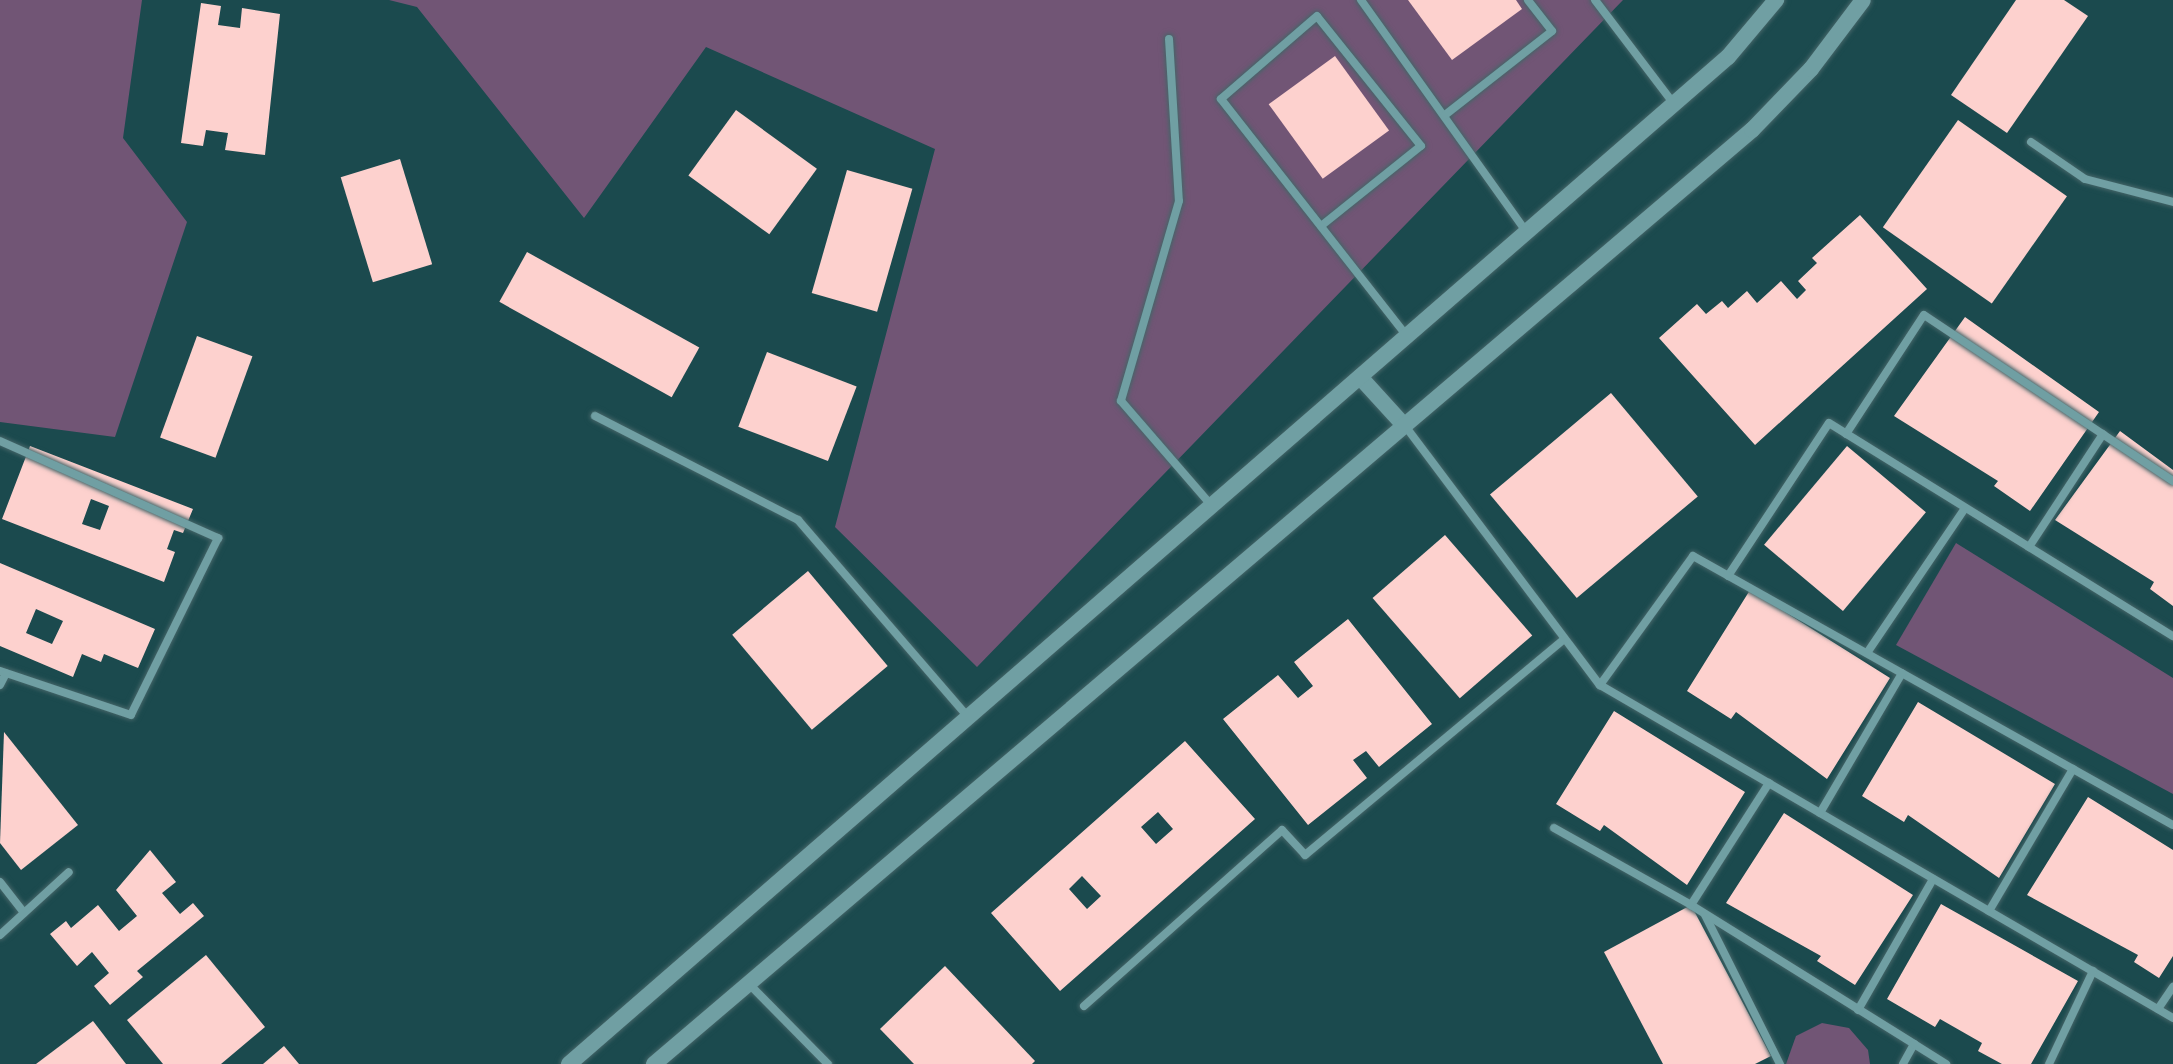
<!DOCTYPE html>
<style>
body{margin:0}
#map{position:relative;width:2173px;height:1064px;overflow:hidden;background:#1b4a4e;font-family:Overpass,sans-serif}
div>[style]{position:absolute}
.green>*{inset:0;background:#715575}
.building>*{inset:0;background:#fdd1ce;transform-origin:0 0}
.roads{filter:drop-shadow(0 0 2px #456568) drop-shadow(0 0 2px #456568)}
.minor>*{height:8px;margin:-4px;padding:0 4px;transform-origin:4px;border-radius:4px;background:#709fa3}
.secondary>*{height:16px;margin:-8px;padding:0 8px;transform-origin:8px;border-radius:8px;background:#709fa3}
span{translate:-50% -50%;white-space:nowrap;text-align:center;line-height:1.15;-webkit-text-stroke:8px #192c2e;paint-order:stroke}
</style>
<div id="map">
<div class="green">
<div style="clip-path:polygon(0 0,142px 0,123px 138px,187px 222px,115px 437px,0 422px)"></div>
<div style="clip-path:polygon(389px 0,1623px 0,977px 667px,835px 527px,935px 149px,706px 47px,584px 218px,417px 7px)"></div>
<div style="clip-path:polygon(1956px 543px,2173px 678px,2173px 794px,1896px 645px)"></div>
<div style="clip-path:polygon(1822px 1023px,1849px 1028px,1868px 1050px,1870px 1064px,1786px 1064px,1796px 1036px)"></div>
</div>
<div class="building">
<div style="clip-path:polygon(1408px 0,1516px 0,1522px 9px,1452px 60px)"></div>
<div style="clip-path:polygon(2016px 0,2064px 0,2088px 16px,2007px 133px,1951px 95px)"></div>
<div style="clip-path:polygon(201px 3px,221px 6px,218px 25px,240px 28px,242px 8px,280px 14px,265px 155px,225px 150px,228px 133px,206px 130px,203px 146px,181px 143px)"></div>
<div style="left:1335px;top:56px;width:92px;height:82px;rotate:54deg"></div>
<div style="left:736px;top:110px;width:100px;height:81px;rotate:36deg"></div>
<div style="left:1958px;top:120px;width:133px;height:131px;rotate:35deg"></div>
<div style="left:400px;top:159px;width:110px;height:62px;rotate:73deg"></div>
<div style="left:847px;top:170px;width:68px;height:128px;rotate:16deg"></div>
<div style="clip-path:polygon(1860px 215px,1927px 289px,1755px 445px,1659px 338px,1697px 304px,1706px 314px,1722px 301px,1728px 308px,1747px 291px,1757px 303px,1781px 281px,1797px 299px,1806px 290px,1798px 281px,1817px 263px,1812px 258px)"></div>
<div style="left:527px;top:252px;width:197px;height:57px;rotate:29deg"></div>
<div style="clip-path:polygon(1965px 317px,2099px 412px,2030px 511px,1994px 486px,1998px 481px,1894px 416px)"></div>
<div style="left:197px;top:336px;width:59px;height:108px;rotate:20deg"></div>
<div style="left:767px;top:352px;width:96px;height:80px;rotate:21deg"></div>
<div style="left:1611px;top:393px;width:135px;height:158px;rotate:50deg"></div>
<div style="clip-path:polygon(2120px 431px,2173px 470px,2173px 606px,2150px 589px,2154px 582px,2055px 520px)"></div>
<div style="clip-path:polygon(evenodd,30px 446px,193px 509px,183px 533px,174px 530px,167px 549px,175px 552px,164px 582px,2px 519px,30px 446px,91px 499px,109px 506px,100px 530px,82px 524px,91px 499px)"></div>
<div style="left:1847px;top:446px;width:103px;height:129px;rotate:40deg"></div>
<div style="left:1445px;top:535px;width:133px;height:96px;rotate:49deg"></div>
<div style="clip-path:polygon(evenodd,0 563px,155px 629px,138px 668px,104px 654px,101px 662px,82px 654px,73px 677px,0 646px,0 563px,36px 609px,63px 621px,52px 644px,26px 633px,36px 609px)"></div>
<div style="left:808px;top:571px;width:124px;height:99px;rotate:50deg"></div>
<div style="clip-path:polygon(1750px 590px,1890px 678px,1827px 779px,1736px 712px,1731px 719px,1687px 691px)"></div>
<div style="clip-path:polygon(1348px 619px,1432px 724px,1379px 767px,1366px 751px,1353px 760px,1367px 778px,1308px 825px,1223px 719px,1278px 675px,1298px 698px,1313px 686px,1294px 662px)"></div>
<div style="clip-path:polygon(1918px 702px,2055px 784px,1999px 878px,1908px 815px,1904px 822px,1862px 796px)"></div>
<div style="clip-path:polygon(1614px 711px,1745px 792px,1687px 885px,1604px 825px,1600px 831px,1556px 804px)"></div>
<div style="clip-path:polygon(4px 732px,78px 825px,21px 870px,0 843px)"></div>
<div style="clip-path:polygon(evenodd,1185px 741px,1255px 819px,1060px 991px,991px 913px,1185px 741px,1158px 812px,1173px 829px,1156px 844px,1141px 827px,1158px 812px,1185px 741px,1082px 876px,1101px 896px,1087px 909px,1069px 889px,1082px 876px)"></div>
<div style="clip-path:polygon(2088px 797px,2173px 850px,2173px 956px,2159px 978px,2134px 962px,2138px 955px,2027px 895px)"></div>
<div style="clip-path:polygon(1784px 813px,1913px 895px,1855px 985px,1817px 961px,1821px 956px,1726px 903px)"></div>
<div style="clip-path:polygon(150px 850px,176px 882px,162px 893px,180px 914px,193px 903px,204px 916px,137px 971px,143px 977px,110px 1005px,94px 986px,109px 973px,92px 952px,77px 966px,50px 934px,66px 921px,71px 928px,98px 905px,119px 931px,137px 916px,116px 890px)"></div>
<div style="clip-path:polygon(1941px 904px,2078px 981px,2031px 1064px,2002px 1064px,1978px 1051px,1982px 1043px,1940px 1019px,1935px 1027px,1887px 999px)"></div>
<div style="clip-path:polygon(1691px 905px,1771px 1056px,1755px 1064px,1663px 1064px,1604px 952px)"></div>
<div style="clip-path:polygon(206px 955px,265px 1027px,221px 1064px,163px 1064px,127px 1020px)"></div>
<div style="clip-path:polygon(945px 966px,1035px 1061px,1032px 1064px,914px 1064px,880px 1029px)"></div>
<div style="clip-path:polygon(93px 1021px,126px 1064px,36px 1064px)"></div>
<div style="clip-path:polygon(284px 1046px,299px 1064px,263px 1064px)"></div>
</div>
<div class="roads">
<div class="minor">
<div style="left:1361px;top:0;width:284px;rotate:54.5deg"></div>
<div style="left:1595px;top:0;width:131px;rotate:52.8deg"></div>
<div style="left:1169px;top:39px;width:162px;rotate:86.5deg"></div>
<div style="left:1179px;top:201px;width:208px;rotate:106.2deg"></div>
<div style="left:1121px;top:401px;width:138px;rotate:49.1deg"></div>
<div style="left:1445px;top:115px;width:136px;rotate:-38.1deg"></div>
<div style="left:1552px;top:31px;width:39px;rotate:-128deg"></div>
<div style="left:2031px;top:142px;width:65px;rotate:34.4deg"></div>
<div style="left:2085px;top:179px;width:91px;rotate:14.6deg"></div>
<div style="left:1321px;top:226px;width:128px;rotate:-38.7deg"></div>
<div style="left:1421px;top:146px;width:166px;rotate:-128.7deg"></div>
<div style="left:1317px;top:16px;width:127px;rotate:139.2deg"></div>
<div style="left:1221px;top:99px;width:301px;rotate:51.9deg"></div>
<div style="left:595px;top:416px;width:228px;rotate:27.1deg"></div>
<div style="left:798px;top:520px;width:262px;rotate:49.2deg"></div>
<div style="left:1403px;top:423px;width:328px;rotate:53.1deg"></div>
<div style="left:1600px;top:685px;width:663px;rotate:30.16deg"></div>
<div style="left:1846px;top:434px;width:142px;rotate:-56.8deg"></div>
<div style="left:1924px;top:315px;width:299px;rotate:33.7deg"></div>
<div style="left:0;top:441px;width:239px;rotate:24deg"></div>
<div style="left:218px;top:538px;width:197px;rotate:116.2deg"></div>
<div style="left:131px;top:715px;width:138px;rotate:-161.4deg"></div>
<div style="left:2029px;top:547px;width:135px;rotate:-56.8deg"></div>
<div style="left:1728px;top:576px;width:183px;rotate:-56.6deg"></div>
<div style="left:1829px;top:423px;width:405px;rotate:31.8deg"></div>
<div style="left:1867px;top:653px;width:175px;rotate:-55.9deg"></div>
<div style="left:0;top:685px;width:13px;rotate:-63deg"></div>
<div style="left:1600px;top:685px;width:159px;rotate:-54.2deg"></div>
<div style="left:1693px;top:556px;width:550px;rotate:29.27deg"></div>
<div style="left:1769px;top:783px;width:145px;rotate:122.6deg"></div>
<div style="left:1691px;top:905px;width:263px;rotate:31.9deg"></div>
<div style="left:1914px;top:1044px;width:23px;rotate:119deg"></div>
<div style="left:1820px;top:813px;width:162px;rotate:-59.6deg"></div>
<div style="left:1554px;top:828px;width:157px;rotate:29.3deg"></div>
<div style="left:0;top:882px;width:39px;rotate:52deg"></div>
<div style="left:1989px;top:911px;width:165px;rotate:-59.4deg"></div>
<div style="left:1705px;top:915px;width:167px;rotate:63.3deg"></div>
<div style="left:0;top:935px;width:93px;rotate:-42.4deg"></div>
<div style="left:750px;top:985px;width:111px;rotate:45.4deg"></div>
<div style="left:1084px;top:1006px;width:265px;rotate:-41.6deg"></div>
<div style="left:1282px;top:830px;width:34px;rotate:47deg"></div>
<div style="left:1305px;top:855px;width:337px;rotate:-39.8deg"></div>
<div style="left:2158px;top:1009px;width:27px;rotate:-56deg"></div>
<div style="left:1858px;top:1010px;width:151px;rotate:-60.2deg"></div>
<div style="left:1914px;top:1044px;width:38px;rotate:32deg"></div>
<div style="left:2049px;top:1064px;width:103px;rotate:-64.7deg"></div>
</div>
<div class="secondary">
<div style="left:1360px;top:377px;width:62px;rotate:47.6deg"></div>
<div style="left:569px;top:1064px;width:1535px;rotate:-40.99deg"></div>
<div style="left:1728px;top:57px;width:75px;rotate:-49.9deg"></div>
<div style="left:654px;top:1064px;width:1442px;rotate:-40.39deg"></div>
<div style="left:1752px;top:130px;width:85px;rotate:-46deg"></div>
<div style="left:1811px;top:69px;width:86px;rotate:-53deg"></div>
</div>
</div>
</div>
